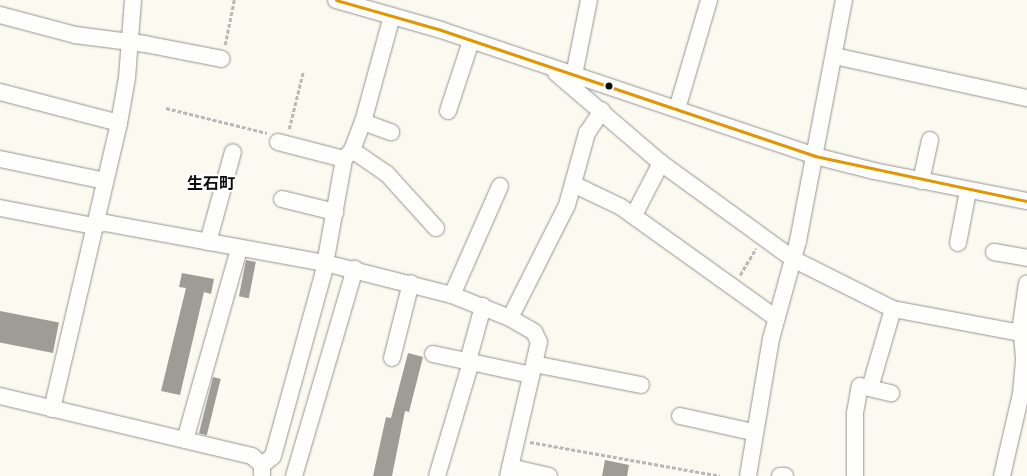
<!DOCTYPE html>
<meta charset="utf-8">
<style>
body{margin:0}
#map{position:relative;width:1027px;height:476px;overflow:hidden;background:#fbfaf1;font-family:Literata,"Noto Sans JP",serif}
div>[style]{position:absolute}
.building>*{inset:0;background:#9e9c97;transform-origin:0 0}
.path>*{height:2.5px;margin-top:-1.25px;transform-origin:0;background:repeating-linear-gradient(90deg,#b8b8b6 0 4px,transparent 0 6px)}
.roads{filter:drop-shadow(0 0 1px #949490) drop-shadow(0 0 1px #949490)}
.minor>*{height:16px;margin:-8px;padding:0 8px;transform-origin:8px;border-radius:8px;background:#fefefd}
.bus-1>*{height:3px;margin:-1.5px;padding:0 1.5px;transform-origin:1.5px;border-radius:1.5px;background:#e09701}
.dots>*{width:11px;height:11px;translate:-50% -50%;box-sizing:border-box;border:2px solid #fff;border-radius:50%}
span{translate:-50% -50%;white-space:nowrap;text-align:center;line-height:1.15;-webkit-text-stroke:4px #fff;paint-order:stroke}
.quarter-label{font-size:16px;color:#0d0d0d;font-weight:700}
</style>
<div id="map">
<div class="building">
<div style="left:246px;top:260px;width:10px;height:37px;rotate:11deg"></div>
<div style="clip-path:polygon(182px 273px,214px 279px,211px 294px,204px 292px,180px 395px,161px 391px,186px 288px,179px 287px)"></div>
<div style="left:0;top:311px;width:60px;height:31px;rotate:11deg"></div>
<div style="clip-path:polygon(408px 353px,423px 357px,409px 412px,405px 411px,392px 476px,373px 476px,386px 417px,391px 418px)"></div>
<div style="left:213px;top:377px;width:8px;height:58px;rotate:14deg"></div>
<div style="clip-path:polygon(605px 460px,629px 465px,627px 476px,602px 476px)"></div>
</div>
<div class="path">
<div style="left:225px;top:45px;width:46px;rotate:-78.7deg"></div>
<div style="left:166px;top:108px;width:104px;rotate:13.9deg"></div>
<div style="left:289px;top:129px;width:59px;rotate:-76.2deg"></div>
<div style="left:740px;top:275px;width:31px;rotate:-59deg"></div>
<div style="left:530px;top:442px;width:193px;rotate:10.1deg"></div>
</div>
<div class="roads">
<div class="minor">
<div style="left:336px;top:0;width:109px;rotate:15.9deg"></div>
<div style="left:441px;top:30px;width:395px;rotate:18.6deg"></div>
<div style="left:815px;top:156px;width:61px;rotate:14.3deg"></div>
<div style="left:874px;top:171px;width:156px;rotate:11.1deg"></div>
<div style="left:0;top:15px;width:78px;rotate:14.9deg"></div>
<div style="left:75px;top:35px;width:71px;rotate:7.3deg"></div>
<div style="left:145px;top:44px;width:78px;rotate:11deg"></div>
<div style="left:834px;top:56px;width:198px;rotate:12.3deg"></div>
<div style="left:556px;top:73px;width:138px;rotate:40.6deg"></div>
<div style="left:661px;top:163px;width:163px;rotate:36deg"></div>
<div style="left:793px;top:259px;width:112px;rotate:26.6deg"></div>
<div style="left:893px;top:309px;width:136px;rotate:10.6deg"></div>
<div style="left:574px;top:75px;width:76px;rotate:-78.7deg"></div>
<div style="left:0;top:92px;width:123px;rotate:14.6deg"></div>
<div style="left:677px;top:109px;width:114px;rotate:-73.6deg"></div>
<div style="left:448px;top:111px;width:74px;rotate:-71.8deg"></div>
<div style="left:363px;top:122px;width:30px;rotate:20deg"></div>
<div style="left:278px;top:142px;width:68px;rotate:14.4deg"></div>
<div style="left:352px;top:150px;width:42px;rotate:34.4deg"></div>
<div style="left:387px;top:174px;width:73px;rotate:47.8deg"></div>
<div style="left:0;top:159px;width:107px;rotate:11.8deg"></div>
<div style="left:921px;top:181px;width:42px;rotate:-77.6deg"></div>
<div style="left:573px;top:184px;width:53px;rotate:25.6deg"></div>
<div style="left:621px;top:207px;width:191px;rotate:35.6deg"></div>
<div style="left:282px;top:199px;width:55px;rotate:13.8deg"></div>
<div style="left:0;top:208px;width:90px;rotate:10.9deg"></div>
<div style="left:88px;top:225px;width:18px;rotate:-6deg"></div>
<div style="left:106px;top:223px;width:223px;rotate:10.4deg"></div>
<div style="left:325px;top:263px;width:131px;rotate:14.1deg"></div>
<div style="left:452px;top:295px;width:62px;rotate:21.6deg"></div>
<div style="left:510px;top:318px;width:28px;rotate:30deg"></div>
<div style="left:534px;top:332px;width:11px;rotate:63deg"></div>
<div style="left:539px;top:342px;width:138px;rotate:103deg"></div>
<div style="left:634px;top:215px;width:59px;rotate:-62.6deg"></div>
<div style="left:208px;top:242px;width:93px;rotate:-74.5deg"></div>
<div style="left:958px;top:243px;width:53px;rotate:-79.1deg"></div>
<div style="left:994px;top:252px;width:34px;rotate:10deg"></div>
<div style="left:452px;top:295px;width:119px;rotate:-66.2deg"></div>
<div style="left:510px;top:318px;width:127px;rotate:-63.2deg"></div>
<div style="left:567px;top:205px;width:75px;rotate:-74.5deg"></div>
<div style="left:587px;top:133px;width:27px;rotate:-56deg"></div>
<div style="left:433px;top:354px;width:39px;rotate:12deg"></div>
<div style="left:392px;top:358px;width:77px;rotate:-75.8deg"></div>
<div style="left:468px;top:361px;width:57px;rotate:-74.7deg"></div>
<div style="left:534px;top:364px;width:109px;rotate:11.1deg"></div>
<div style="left:870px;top:388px;width:82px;rotate:-73.8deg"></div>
<div style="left:0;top:396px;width:259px;rotate:13.4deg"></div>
<div style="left:252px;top:456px;width:13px;rotate:42deg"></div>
<div style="left:262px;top:465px;width:9px;rotate:90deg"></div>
<div style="left:52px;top:409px;width:294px;rotate:-76.8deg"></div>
<div style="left:119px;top:123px;width:46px;rotate:-79.9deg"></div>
<div style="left:127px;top:78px;width:78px;rotate:-85.6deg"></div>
<div style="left:680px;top:416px;width:75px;rotate:12.4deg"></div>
<div style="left:185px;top:440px;width:198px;rotate:-74.2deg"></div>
<div style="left:262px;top:465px;width:14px;rotate:-39deg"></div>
<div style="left:273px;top:456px;width:188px;rotate:-74.6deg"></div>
<div style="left:323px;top:275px;width:118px;rotate:-79.7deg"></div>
<div style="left:344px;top:159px;width:12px;rotate:-48deg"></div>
<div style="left:352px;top:150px;width:30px;rotate:-69deg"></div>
<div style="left:363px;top:122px;width:110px;rotate:-74.7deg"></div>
<div style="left:510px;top:467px;width:40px;rotate:13deg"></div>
<div style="left:294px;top:476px;width:216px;rotate:-73.6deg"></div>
<div style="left:437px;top:476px;width:119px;rotate:-73.4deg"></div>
<div style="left:471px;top:362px;width:61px;rotate:12.2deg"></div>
<div style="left:748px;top:476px;width:139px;rotate:-80.5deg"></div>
<div style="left:771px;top:339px;width:102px;rotate:-74.6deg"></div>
<div style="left:798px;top:241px;width:245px;rotate:-79.2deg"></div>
<div style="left:780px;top:476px;width:5px"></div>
<div style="left:855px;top:476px;width:63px;rotate:-90deg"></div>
<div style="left:855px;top:413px;width:27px;rotate:-80deg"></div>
<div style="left:860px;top:386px;width:32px;rotate:13deg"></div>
<div style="left:1002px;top:476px;width:84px;rotate:-77deg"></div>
<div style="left:1021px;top:394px;width:36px;rotate:-85deg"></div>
<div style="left:1024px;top:358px;width:33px;rotate:-95deg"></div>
<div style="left:1021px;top:325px;width:42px;rotate:-81.9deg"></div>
</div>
</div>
<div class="bus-1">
<div style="left:336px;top:0;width:109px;rotate:15.9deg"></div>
<div style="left:441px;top:30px;width:395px;rotate:18.6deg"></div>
<div style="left:815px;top:156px;width:217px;rotate:12deg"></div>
</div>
<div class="dots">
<div style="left:609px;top:86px;background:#0d0d0d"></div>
</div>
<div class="quarter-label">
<span style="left:211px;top:182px">生石町</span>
</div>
</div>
